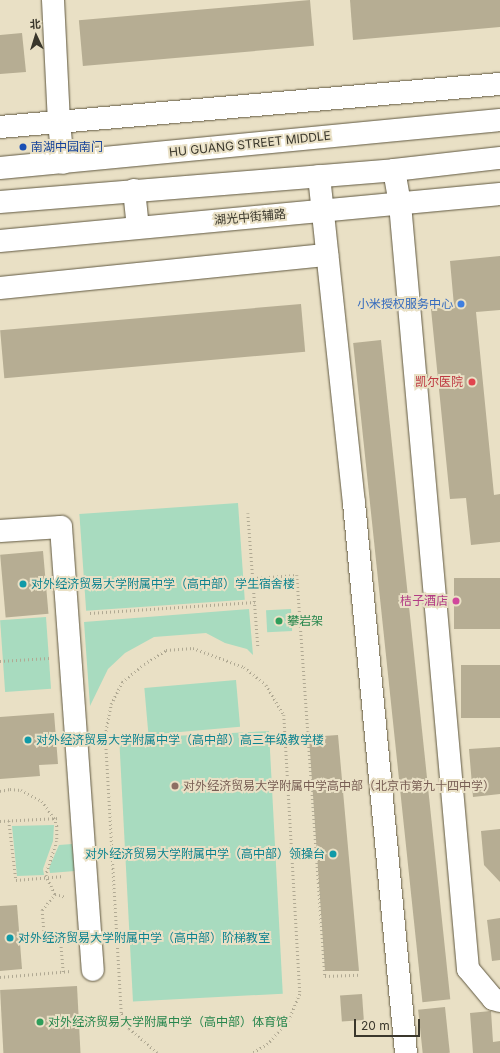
<!DOCTYPE html>
<meta charset="utf-8">
<style>
body{margin:0}
#map{position:relative;width:500px;height:1053px;overflow:hidden;background:#e9e0c5;font-family:Inter,"Noto Sans SC",sans-serif}
div>[style]{position:absolute}
.green>*{inset:0;background:#a8dbbf;transform-origin:0 0}
.building>*{inset:0;background:#b6ad93;transform-origin:0 0}
.path>*{height:2.5px;margin-top:-1.25px;transform-origin:0;background:repeating-linear-gradient(90deg,#b0a993 0 1px,transparent 0 4px)}
.roads{filter:drop-shadow(0 0 1px #605840) drop-shadow(0 0 1px #605840)}
.street>*{height:22px;margin:-11px;padding:0 11px;transform-origin:11px;border-radius:11px;background:#fff}
.secondary>*{height:22px;margin:-11px;padding:0 11px;transform-origin:11px;border-radius:11px;background:#fff}
.dots>*{width:11px;height:11px;translate:-50% -50%;box-sizing:border-box;border:2px solid #e9e0c5;border-radius:50%}
span{translate:-50% -50%;white-space:nowrap;text-align:center;line-height:1.15;-webkit-text-stroke:4px #e9e0c5;paint-order:stroke}
.street-label{font-size:12px;color:#3a372c}
.transit-label{font-size:12px;color:#164399}
.left{translate:0 -50%;text-align:left}
.shop-label{font-size:12px;color:#366cbe}
.right{translate:-100% -50%;text-align:right}
.health-label{font-size:12px;color:#be3a42}
.culture-label{font-size:12px;color:#0d838f}
.hotel-label{font-size:12px;color:#b23c85}
.leisure-label{font-size:12px;color:#27864d}
.education-label{font-size:12px;color:#785e54}
.north{position:absolute;left:16px;top:16px;width:40px;height:40px;-webkit-text-stroke:3px #e9e0c5;paint-order:stroke;rotate:356deg;font-size:11px;font-weight:700;line-height:16px;text-align:center;color:#3a372c}
.north::after{content:'';display:block;margin:auto;width:14px;height:18px;background:#3a372c;clip-path:polygon(50% 0,100% 100%,50% 72%,0 100%)}
.scale{position:absolute;left:354px;top:1019px;width:66px;height:18px;box-sizing:border-box;border:2px solid #3a372c;border-top:0;padding-left:5px;font-size:12px;line-height:14px;white-space:nowrap;color:#3a372c;-webkit-text-stroke:3px #e9e0c5;paint-order:stroke}
</style>
<div id="map">
<div class="green">
<div style="left:238px;top:503px;width:97px;height:159px;rotate:86deg"></div>
<div style="clip-path:polygon(249px 609px,253px 655px,247px 649px,225px 643px,206px 633px,154px 637px,125px 653px,108px 669px,90px 706px,84px 622px)"></div>
<div style="left:291px;top:609px;width:22px;height:25px;rotate:87deg"></div>
<div style="left:46px;top:617px;width:72px;height:46px;rotate:86deg"></div>
<div style="left:236px;top:680px;width:47px;height:92px;rotate:85deg"></div>
<div style="left:269px;top:731px;width:263px;height:150px;rotate:87deg"></div>
<div style="clip-path:polygon(54px 825px,53px 841px,43px 869px,44px 875px,17px 876px,12px 826px)"></div>
<div style="clip-path:polygon(72px 844px,75px 871px,50px 873px,49px 868px,59px 845px)"></div>
</div>
<div class="building">
<div style="left:310px;top:0;width:46px;height:232px;rotate:85deg"></div>
<div style="clip-path:polygon(350px 0,500px 0,500px 27px,353px 40px)"></div>
<div style="clip-path:polygon(22px 33px,26px 72px,0 74px,0 35px)"></div>
<div style="clip-path:polygon(500px 256px,500px 310px,476px 312px,494px 495px,500px 494px,500px 542px,471px 545px,466px 498px,450px 499px,431px 309px,454px 306px,450px 261px)"></div>
<div style="left:301px;top:304px;width:48px;height:302px;rotate:85deg"></div>
<div style="left:381px;top:340px;width:663px;height:28px;rotate:84deg"></div>
<div style="left:43px;top:551px;width:63px;height:43px;rotate:85deg"></div>
<div style="left:500px;top:578px;width:51px;height:46px;rotate:90deg"></div>
<div style="left:500px;top:665px;width:53px;height:39px;rotate:90deg"></div>
<div style="clip-path:polygon(54px 713px,58px 764px,39px 765px,40px 776px,0 779px,0 717px)"></div>
<div style="clip-path:polygon(338px 735px,359px 971px,325px 971px,309px 737px)"></div>
<div style="clip-path:polygon(500px 747px,500px 794px,473px 797px,469px 749px)"></div>
<div style="clip-path:polygon(500px 829px,500px 882px,484px 865px,481px 831px)"></div>
<div style="clip-path:polygon(17px 905px,22px 969px,0 971px,0 906px)"></div>
<div style="clip-path:polygon(500px 918px,500px 960px,492px 961px,487px 920px)"></div>
<div style="left:77px;top:986px;width:67px;height:77px;rotate:87deg"></div>
<div style="left:362px;top:994px;width:26px;height:22px;rotate:86deg"></div>
<div style="left:445px;top:1007px;width:46px;height:27px;rotate:84deg"></div>
<div style="clip-path:polygon(491px 1011px,493px 1042px,500px 1041px,500px 1053px,473px 1053px,470px 1013px)"></div>
</div>
<div class="path">
<div style="left:248px;top:513px;width:134px;rotate:85.7deg"></div>
<div style="left:253px;top:578px;width:44px;rotate:-3.9deg"></div>
<div style="left:297px;top:575px;width:402px;rotate:86deg"></div>
<div style="left:325px;top:976px;width:34px;rotate:-2deg"></div>
<div style="left:90px;top:613px;width:165px;rotate:-3.8deg"></div>
<div style="left:0;top:661px;width:49px;rotate:-3.5deg"></div>
<div style="left:0;top:791px;width:10px;rotate:-11deg"></div>
<div style="left:10px;top:789px;width:11px;rotate:5deg"></div>
<div style="left:21px;top:790px;width:24px;rotate:28deg"></div>
<div style="left:42px;top:801px;width:21px;rotate:55deg"></div>
<div style="left:54px;top:818px;width:9px;rotate:69deg"></div>
<div style="left:57px;top:826px;width:15px;rotate:90deg"></div>
<div style="left:57px;top:841px;width:36px;rotate:108deg"></div>
<div style="left:46px;top:875px;width:21px;rotate:65deg"></div>
<div style="left:0;top:821px;width:59px;rotate:-2.9deg"></div>
<div style="left:9px;top:821px;width:59px;rotate:83.2deg"></div>
<div style="left:16px;top:880px;width:48px;rotate:-4.8deg"></div>
<div style="left:63px;top:972px;width:36px;rotate:-95deg"></div>
<div style="left:60px;top:936px;width:16px;rotate:-176deg"></div>
<div style="left:44px;top:935px;width:25px;rotate:-95deg"></div>
<div style="left:42px;top:910px;width:21px;rotate:-51deg"></div>
<div style="left:55px;top:894px;width:11px;rotate:15deg"></div>
<div style="left:0;top:977px;width:71px;rotate:-4.8deg"></div>
<div style="left:157px;top:1053px;width:37px;rotate:-139deg"></div>
<div style="left:129px;top:1029px;width:18px;rotate:-117deg"></div>
<div style="left:121px;top:1013px;width:278px;rotate:-93.3deg"></div>
<div style="left:105px;top:735px;width:32px;rotate:-79deg"></div>
<div style="left:111px;top:704px;width:25px;rotate:-63deg"></div>
<div style="left:122px;top:682px;width:28px;rotate:-39deg"></div>
<div style="left:144px;top:664px;width:26px;rotate:-32deg"></div>
<div style="left:166px;top:650px;width:27px;rotate:-4deg"></div>
<div style="left:193px;top:648px;width:54px;rotate:20.4deg"></div>
<div style="left:244px;top:667px;width:28px;rotate:39deg"></div>
<div style="left:266px;top:685px;width:35px;rotate:59deg"></div>
<div style="left:284px;top:715px;width:279px;rotate:86.7deg"></div>
<div style="left:300px;top:994px;width:28px;rotate:113deg"></div>
<div style="left:289px;top:1020px;width:32px;rotate:131deg"></div>
<div style="left:268px;top:1044px;width:17px;rotate:149deg"></div>
</div>
<div class="roads">
<div class="street">
<div style="left:53px;top:0;width:122px;rotate:87.2deg"></div>
<div style="left:59px;top:122px;width:41px;rotate:84.4deg"></div>
<div style="left:0;top:127px;width:502px;rotate:-4.92deg"></div>
<div style="left:394px;top:170px;width:35px;rotate:80deg"></div>
<div style="left:400px;top:204px;width:768px;rotate:84.92deg"></div>
<div style="left:468px;top:969px;width:39px;rotate:50deg"></div>
<div style="left:493px;top:999px;width:7px;rotate:16deg"></div>
<div style="left:319px;top:176px;width:329px;rotate:83.9deg"></div>
<div style="left:354px;top:503px;width:552px;rotate:84.6deg"></div>
<div style="left:134px;top:190px;width:37px;rotate:84deg"></div>
<div style="left:0;top:241px;width:502px;rotate:-5.37deg"></div>
<div style="left:0;top:288px;width:329px;rotate:-5.8deg"></div>
<div style="left:0;top:531px;width:61px;rotate:-3.8deg"></div>
<div style="left:61px;top:527px;width:444px;rotate:85.9deg"></div>
</div>
<div class="secondary">
<div style="left:0;top:168px;width:502px;rotate:-5.48deg"></div>
<div style="left:0;top:202px;width:395px;rotate:-4.6deg"></div>
<div style="left:394px;top:170px;width:107px;rotate:-6.5deg"></div>
</div>
</div>
<div class="dots">
<div style="left:23px;top:147px;background:#1a4fb4"></div>
<div style="left:461px;top:304px;background:#3f7fe0"></div>
<div style="left:472px;top:382px;background:#e0444e"></div>
<div style="left:23px;top:584px;background:#0f9aa8"></div>
<div style="left:456px;top:601px;background:#d1479c"></div>
<div style="left:279px;top:621px;background:#2e9e5b"></div>
<div style="left:28px;top:740px;background:#0f9aa8"></div>
<div style="left:175px;top:786px;background:#8d6e63"></div>
<div style="left:333px;top:854px;background:#0f9aa8"></div>
<div style="left:10px;top:938px;background:#0f9aa8"></div>
<div style="left:40px;top:1022px;background:#2e9e5b"></div>
</div>
<div class="street-label">
<span style="left:250px;top:144px;rotate:-6deg">HU GUANG STREET MIDDLE</span>
<span style="left:250px;top:217px;rotate:-5deg">湖光中街辅路</span>
</div>
<div class="transit-label">
<span class="left" style="left:31px;top:147px">南湖中园南门</span>
</div>
<div class="shop-label">
<span class="right" style="left:453px;top:304px">小米授权服务中心</span>
</div>
<div class="health-label">
<span class="right" style="left:463px;top:382px">凯尔医院</span>
</div>
<div class="culture-label">
<span class="left" style="left:31px;top:584px">对外经济贸易大学附属中学（高中部）学生宿舍楼</span>
<span class="left" style="left:36px;top:740px">对外经济贸易大学附属中学（高中部）高三年级教学楼</span>
<span class="right" style="left:325px;top:854px">对外经济贸易大学附属中学（高中部）领操台</span>
<span class="left" style="left:18px;top:938px">对外经济贸易大学附属中学（高中部）阶梯教室</span>
</div>
<div class="hotel-label">
<span class="right" style="left:448px;top:601px">桔子酒店</span>
</div>
<div class="leisure-label">
<span class="left" style="left:287px;top:621px">攀岩架</span>
<span class="left" style="left:48px;top:1022px">对外经济贸易大学附属中学（高中部）体育馆</span>
</div>
<div class="education-label">
<span class="left" style="left:183px;top:786px">对外经济贸易大学附属中学高中部（北京市第九十四中学）</span>
</div>
<div class="north">北</div>
<div class="scale">20 m</div>
</div>
